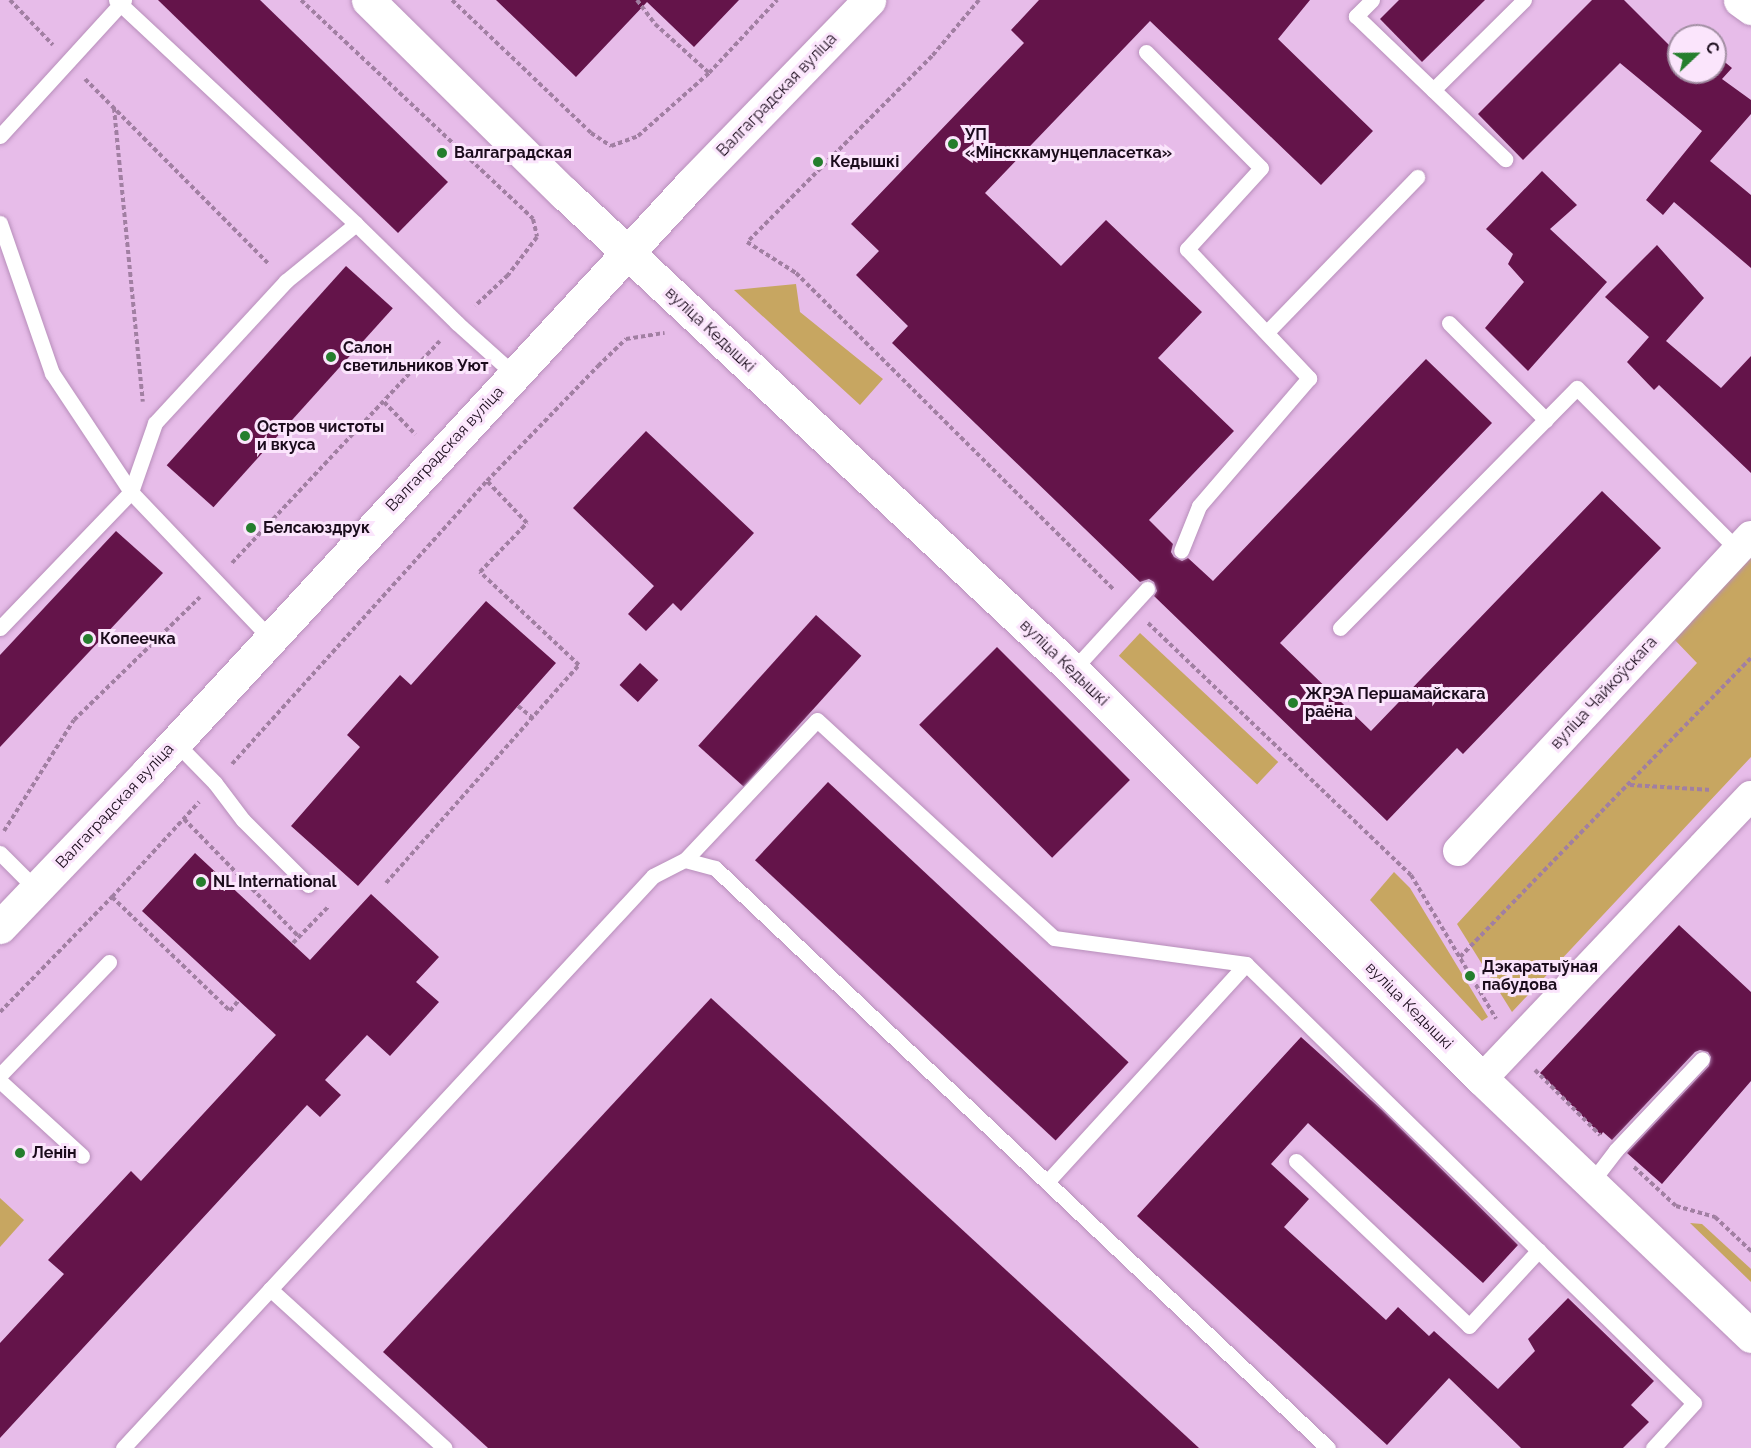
<!DOCTYPE html>
<meta charset="utf-8">
<style>
body{margin:0}
#map{position:relative;width:1751px;height:1448px;overflow:hidden;background:#e7bce9;font-family:Raleway,sans-serif}
div>[style]{position:absolute}
.green>*{inset:0;background:#c7a661;transform-origin:0 0}
.building>*{inset:0;background:#64144a;transform-origin:0 0}
.path>*{height:4px;margin-top:-2px;transform-origin:0;background:repeating-linear-gradient(90deg,#a17fa2 0 4.5px,transparent 0 7.5px)}
.roads{filter:drop-shadow(0 0 2px #b78eba) drop-shadow(0 0 2px #b78eba)}
.service>*{height:15px;margin:-7.5px;padding:0 7.5px;transform-origin:7.5px;border-radius:7.5px;background:#fff}
.minor>*{height:30px;margin:-15px;padding:0 15px;transform-origin:15px;border-radius:15px;background:#fff}
.tertiary>*{height:33px;margin:-16.5px;padding:0 16.5px;transform-origin:16.5px;border-radius:16.5px;background:#fff}
.secondary>*{height:33px;margin:-16.5px;padding:0 16.5px;transform-origin:16.5px;border-radius:16.5px;background:#fff}
.dots>*{width:16px;height:16px;translate:-50% -50%;box-sizing:border-box;border:3px solid #fbe5fc;border-radius:50%}
span{translate:-50% -50%;white-space:nowrap;text-align:center;line-height:1.15;-webkit-text-stroke:6px #fbe5fc;paint-order:stroke}
.street-label{font-size:16px;color:#1c0d1d}
.poi-label{font-size:16px;color:#1c0d1d;font-weight:700}
.left{translate:0 -50%;text-align:left}
.north{position:absolute;left:1667px;top:24px;width:60px;height:60px;box-sizing:border-box;background:#fbe5fc;border:2px solid #a28fa3;border-radius:50%;rotate:68deg;font-size:16px;font-weight:700;line-height:24px;text-align:center;color:#1c0d1d}
.north::after{content:'';display:block;margin:auto;width:21px;height:27px;background:#257e2d;clip-path:polygon(50% 0,100% 100%,50% 72%,0 100%)}
</style>
<div id="map">
<div class="green">
<div style="clip-path:polygon(796px 284px,800px 312px,883px 379px,860px 405px,734px 290px)"></div>
<div style="clip-path:polygon(1751px 558px,1751px 757px,1512px 1012px,1457px 924px,1697px 663px,1673px 638px)"></div>
<div style="left:1140px;top:633px;width:189px;height:31px;rotate:43deg"></div>
<div style="clip-path:polygon(1394px 872px,1410px 888px,1488px 1017px,1482px 1021px,1370px 900px)"></div>
<div style="clip-path:polygon(0 1198px,24px 1220px,0 1247px)"></div>
<div style="clip-path:polygon(1690px 1223px,1702px 1224px,1751px 1269px,1751px 1282px)"></div>
</div>
<div class="building">
<div style="clip-path:polygon(158px 0,260px 0,448px 182px,398px 233px)"></div>
<div style="clip-path:polygon(496px 0,739px 0,694px 47px,647px 2px,576px 77px)"></div>
<div style="clip-path:polygon(1039px 0,1310px 0,1278px 39px,1373px 131px,1321px 185px,1150px 21px,985px 193px,1061px 266px,1106px 220px,1202px 312px,1158px 358px,1234px 431px,1149px 520px,1173px 544px,1171px 552px,1174px 557px,1182px 561px,1188px 558px,1213px 581px,1426px 359px,1492px 423px,1280px 643px,1371px 731px,1602px 491px,1661px 548px,1463px 754px,1457px 748px,1387px 821px,1154px 596px,1157px 591px,1154px 582px,1149px 579px,1140px 582px,892px 343px,908px 326px,856px 275px,879px 251px,851px 224px,1024px 43px,1011px 30px)"></div>
<div style="clip-path:polygon(1399px 0,1485px 0,1422px 62px,1380px 19px)"></div>
<div style="clip-path:polygon(1592px 0,1624px 0,1679px 55px,1679px 72px,1715px 72px,1715px 54px,1732px 68px,1722px 79px,1751px 100px,1751px 114px,1710px 161px,1751px 195px,1751px 268px,1674px 202px,1663px 215px,1646px 200px,1702px 131px,1620px 63px,1523px 160px,1478px 114px)"></div>
<div style="clip-path:polygon(1542px 171px,1577px 205px,1550px 229px,1607px 282px,1528px 371px,1485px 328px,1524px 282px,1508px 264px,1513px 254px,1486px 229px)"></div>
<div style="clip-path:polygon(1657px 245px,1704px 298px,1666px 341px,1721px 388px,1751px 356px,1751px 473px,1659px 385px,1654px 390px,1627px 362px,1649px 337px,1605px 297px)"></div>
<div style="left:346px;top:266px;width:63px;height:268px;rotate:42deg"></div>
<div style="clip-path:polygon(646px 431px,754px 533px,681px 611px,673px 603px,646px 631px,628px 614px,654px 586px,573px 508px)"></div>
<div style="clip-path:polygon(116px 531px,163px 573px,0 747px,0 655px)"></div>
<div style="clip-path:polygon(486px 601px,556px 663px,358px 886px,291px 826px,360px 747px,347px 735px,400px 675px,411px 685px)"></div>
<div style="left:816px;top:615px;width:61px;height:176px;rotate:42deg"></div>
<div style="left:997px;top:647px;width:188px;height:110px;rotate:45deg"></div>
<div style="left:640px;top:663px;width:25px;height:30px;rotate:43deg"></div>
<div style="left:828px;top:782px;width:411px;height:107px;rotate:43deg"></div>
<div style="clip-path:polygon(195px 853px,310px 960px,371px 894px,439px 957px,416px 982px,439px 1002px,390px 1056px,367px 1035px,325px 1080px,341px 1095px,320px 1117px,307px 1105px,0 1438px,0 1343px,64px 1274px,48px 1260px,131px 1171px,141px 1181px,276px 1035px,142px 911px)"></div>
<div style="clip-path:polygon(1679px 925px,1751px 992px,1751px 1081px,1662px 1184px,1627px 1153px,1709px 1066px,1711px 1057px,1708px 1052px,1700px 1050px,1695px 1052px,1612px 1140px,1603px 1132px,1601px 1135px,1540px 1073px)"></div>
<div style="clip-path:polygon(711px 998px,1199px 1448px,488px 1448px,383px 1352px)"></div>
<div style="clip-path:polygon(1301px 1037px,1381px 1109px,1518px 1245px,1483px 1283px,1308px 1123px,1271px 1164px,1309px 1199px,1284px 1227px,1386px 1320px,1398px 1307px,1429px 1336px,1434px 1331px,1498px 1389px,1535px 1351px,1528px 1339px,1568px 1298px,1654px 1381px,1631px 1405px,1649px 1422px,1623px 1448px,1521px 1448px,1449px 1378px,1387px 1445px,1137px 1216px)"></div>
</div>
<div class="path">
<div style="left:10px;top:0;width:62px;rotate:46.3deg"></div>
<div style="left:301px;top:0;width:319px;rotate:43.3deg"></div>
<div style="left:533px;top:219px;width:18px;rotate:77deg"></div>
<div style="left:537px;top:237px;width:48px;rotate:127.3deg"></div>
<div style="left:508px;top:275px;width:45px;rotate:136.8deg"></div>
<div style="left:452px;top:0;width:192px;rotate:43.7deg"></div>
<div style="left:591px;top:133px;width:24px;rotate:33deg"></div>
<div style="left:611px;top:146px;width:29px;rotate:-20deg"></div>
<div style="left:638px;top:136px;width:95px;rotate:-41.6deg"></div>
<div style="left:709px;top:73px;width:100px;rotate:-47deg"></div>
<div style="left:637px;top:0;width:30px;rotate:53deg"></div>
<div style="left:655px;top:24px;width:73px;rotate:42.2deg"></div>
<div style="left:979px;top:0;width:73px;rotate:130deg"></div>
<div style="left:932px;top:56px;width:262px;rotate:134.8deg"></div>
<div style="left:747px;top:242px;width:58px;rotate:32.3deg"></div>
<div style="left:796px;top:273px;width:449px;rotate:44.9deg"></div>
<div style="left:85px;top:79px;width:262px;rotate:45.2deg"></div>
<div style="left:114px;top:108px;width:295px;rotate:84.4deg"></div>
<div style="left:384px;top:402px;width:45px;rotate:45.9deg"></div>
<div style="left:232px;top:563px;width:304px;rotate:-46.9deg"></div>
<div style="left:1148px;top:623px;width:364px;rotate:43.8deg"></div>
<div style="left:1411px;top:875px;width:167px;rotate:59.4deg"></div>
<div style="left:518px;top:706px;width:19px;rotate:39deg"></div>
<div style="left:232px;top:764px;width:381px;rotate:-48deg"></div>
<div style="left:487px;top:481px;width:160px;rotate:-46deg"></div>
<div style="left:598px;top:366px;width:39px;rotate:-44deg"></div>
<div style="left:626px;top:339px;width:39px;rotate:-9deg"></div>
<div style="left:1630px;top:785px;width:82px;rotate:3.5deg"></div>
<div style="left:184px;top:819px;width:165px;rotate:45.7deg"></div>
<div style="left:4px;top:831px;width:131px;rotate:-57.8deg"></div>
<div style="left:74px;top:720px;width:176px;rotate:-44.3deg"></div>
<div style="left:386px;top:883px;width:291px;rotate:-48.5deg"></div>
<div style="left:579px;top:665px;width:136px;rotate:-136.8deg"></div>
<div style="left:480px;top:572px;width:68px;rotate:-46.2deg"></div>
<div style="left:527px;top:523px;width:58px;rotate:-133.6deg"></div>
<div style="left:112px;top:897px;width:164px;rotate:44deg"></div>
<div style="left:230px;top:1011px;width:14px;rotate:-51deg"></div>
<div style="left:293px;top:943px;width:50px;rotate:-45.8deg"></div>
<div style="left:1460px;top:957px;width:417px;rotate:-45.8deg"></div>
<div style="left:0;top:1012px;width:161px;rotate:-45.8deg"></div>
<div style="left:112px;top:897px;width:129px;rotate:-47.5deg"></div>
<div style="left:1535px;top:1070px;width:92px;rotate:45deg"></div>
<div style="left:1634px;top:1167px;width:57px;rotate:42.9deg"></div>
<div style="left:1676px;top:1206px;width:41px;rotate:15.8deg"></div>
<div style="left:1715px;top:1217px;width:50px;rotate:43.4deg"></div>
</div>
<div class="roads">
<div class="service">
<div style="left:116px;top:0;width:328px;rotate:43deg"></div>
<div style="left:356px;top:224px;width:141px;rotate:44.4deg"></div>
<div style="left:457px;top:323px;width:78px;rotate:41.9deg"></div>
<div style="left:1372px;top:0;width:23px;rotate:135deg"></div>
<div style="left:1356px;top:16px;width:207px;rotate:43.8deg"></div>
<div style="left:1146px;top:52px;width:163px;rotate:45.2deg"></div>
<div style="left:1261px;top:168px;width:110px;rotate:132.4deg"></div>
<div style="left:1187px;top:249px;width:178px;rotate:46.6deg"></div>
<div style="left:1309px;top:378px;width:169px;rotate:130.7deg"></div>
<div style="left:1199px;top:506px;width:48px;rotate:111.8deg"></div>
<div style="left:1433px;top:90px;width:128px;rotate:-44.7deg"></div>
<div style="left:0;top:136px;width:184px;rotate:-47.6deg"></div>
<div style="left:0;top:223px;width:159px;rotate:70.9deg"></div>
<div style="left:52px;top:373px;width:143px;rotate:56.4deg"></div>
<div style="left:131px;top:492px;width:202px;rotate:46.4deg"></div>
<div style="left:1449px;top:323px;width:137px;rotate:45deg"></div>
<div style="left:1267px;top:332px;width:216px;rotate:-45.9deg"></div>
<div style="left:0;top:628px;width:189px;rotate:-46.1deg"></div>
<div style="left:131px;top:492px;width:73px;rotate:-70.8deg"></div>
<div style="left:155px;top:423px;width:193px;rotate:-47.3deg"></div>
<div style="left:286px;top:281px;width:90px;rotate:-39.2deg"></div>
<div style="left:1340px;top:628px;width:337px;rotate:-45.4deg"></div>
<div style="left:1577px;top:388px;width:228px;rotate:45.2deg"></div>
<div style="left:1073px;top:670px;width:110px;rotate:-47.6deg"></div>
<div style="left:175px;top:742px;width:57px;rotate:45.7deg"></div>
<div style="left:215px;top:783px;width:46px;rotate:52.9deg"></div>
<div style="left:243px;top:820px;width:92px;rotate:45deg"></div>
<div style="left:0;top:853px;width:51px;rotate:45deg"></div>
<div style="left:685px;top:860px;width:192px;rotate:-46.7deg"></div>
<div style="left:817px;top:720px;width:322px;rotate:42.6deg"></div>
<div style="left:1054px;top:938px;width:194px;rotate:7.7deg"></div>
<div style="left:0;top:1075px;width:157px;rotate:-46deg"></div>
<div style="left:0;top:1081px;width:111px;rotate:42.4deg"></div>
<div style="left:1296px;top:1161px;width:239px;rotate:43.6deg"></div>
<div style="left:1469px;top:1326px;width:103px;rotate:-47.4deg"></div>
<div style="left:1047px;top:1182px;width:295px;rotate:-47.6deg"></div>
<div style="left:1246px;top:964px;width:627px;rotate:44.42deg"></div>
<div style="left:1694px;top:1403px;width:61px;rotate:132.3deg"></div>
<div style="left:1590px;top:1184px;width:43px;rotate:-52.6deg"></div>
<div style="left:1616px;top:1150px;width:125px;rotate:-46.6deg"></div>
<div style="left:270px;top:1289px;width:236px;rotate:42.3deg"></div>
<div style="left:123px;top:1448px;width:780px;rotate:-47.18deg"></div>
<div style="left:653px;top:876px;width:36px;rotate:-27deg"></div>
<div style="left:685px;top:860px;width:31px;rotate:15deg"></div>
<div style="left:715px;top:868px;width:844px;rotate:43.42deg"></div>
</div>
<div class="minor">
<div style="left:1458px;top:851px;width:430px;rotate:-47.1deg"></div>
<div style="left:1482px;top:1079px;width:390px;rotate:-46.5deg"></div>
</div>
<div class="tertiary">
<div style="left:368px;top:0;width:275px;rotate:44.6deg"></div>
<div style="left:564px;top:193px;width:698px;rotate:43.14deg"></div>
<div style="left:1073px;top:670px;width:578px;rotate:45deg"></div>
<div style="left:1482px;top:1079px;width:372px;rotate:43.7deg"></div>
<div style="left:1740px;top:0;width:14px;rotate:36deg"></div>
</div>
<div class="secondary">
<div style="left:0;top:927px;width:214px;rotate:-46.3deg"></div>
<div style="left:148px;top:772px;width:800px;rotate:-47.28deg"></div>
<div style="left:691px;top:184px;width:256px;rotate:-45.9deg"></div>
</div>
</div>
<div class="dots">
<div style="left:953px;top:144px;background:#257e2d"></div>
<div style="left:442px;top:153px;background:#257e2d"></div>
<div style="left:818px;top:162px;background:#257e2d"></div>
<div style="left:331px;top:357px;background:#257e2d"></div>
<div style="left:245px;top:436px;background:#257e2d"></div>
<div style="left:251px;top:528px;background:#257e2d"></div>
<div style="left:88px;top:639px;background:#257e2d"></div>
<div style="left:1293px;top:703px;background:#257e2d"></div>
<div style="left:201px;top:882px;background:#257e2d"></div>
<div style="left:1470px;top:976px;background:#257e2d"></div>
<div style="left:20px;top:1153px;background:#257e2d"></div>
</div>
<div class="street-label">
<span style="left:777px;top:95px;rotate:-46deg">Валгаградская вуліца</span>
<span style="left:710px;top:330px;rotate:43deg">вуліца Кедышкі</span>
<span style="left:445px;top:449px;rotate:-47deg">Валгаградская вуліца</span>
<span style="left:1064px;top:663px;rotate:44deg">вуліца Кедышкі</span>
<span style="left:1604px;top:693px;rotate:-47deg">вуліца Чайкоўскага</span>
<span style="left:115px;top:806px;rotate:-47deg">Валгаградская вуліца</span>
<span style="left:1409px;top:1006px;rotate:45deg">вуліца Кедышкі</span>
</div>
<div class="poi-label">
<span class="left" style="left:965px;top:144px">УП<br>«Мінсккамунцепласетка»</span>
<span class="left" style="left:454px;top:153px">Валгаградская</span>
<span class="left" style="left:830px;top:162px">Кедышкі</span>
<span class="left" style="left:343px;top:357px">Салон<br>светильников Уют</span>
<span class="left" style="left:257px;top:436px">Остров чистоты<br>и вкуса</span>
<span class="left" style="left:263px;top:528px">Белсаюздрук</span>
<span class="left" style="left:100px;top:639px">Копеечка</span>
<span class="left" style="left:1305px;top:703px">ЖРЭА Першамайскага<br>раёна</span>
<span class="left" style="left:213px;top:882px">NL International</span>
<span class="left" style="left:1482px;top:976px">Дэкаратыўная<br>пабудова</span>
<span class="left" style="left:32px;top:1153px">Ленін</span>
</div>
<div class="north">С</div>
</div>
